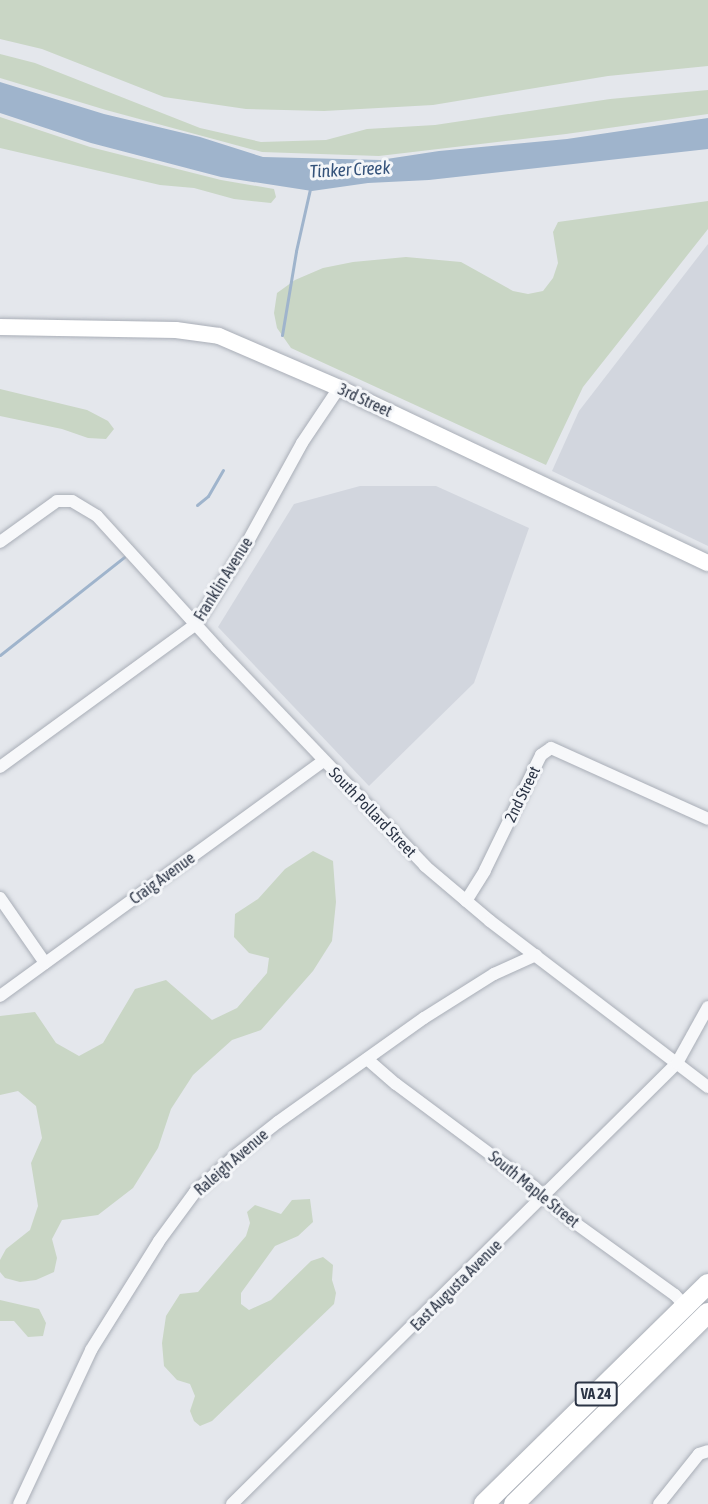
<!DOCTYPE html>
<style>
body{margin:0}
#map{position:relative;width:708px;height:1504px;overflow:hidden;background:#e4e7ec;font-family:"Asap Condensed",sans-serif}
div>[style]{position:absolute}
.built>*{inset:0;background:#d2d6de}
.green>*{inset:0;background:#c9d6c5}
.water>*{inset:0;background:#9fb4cc}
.stream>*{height:3px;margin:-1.5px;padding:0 1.5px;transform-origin:1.5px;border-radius:1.5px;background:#9fb4cc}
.roads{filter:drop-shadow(0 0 2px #a9aeb7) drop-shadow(0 0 2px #a9aeb7)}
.street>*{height:12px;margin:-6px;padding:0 6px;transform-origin:6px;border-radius:6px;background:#f7f8fa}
.secondary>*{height:16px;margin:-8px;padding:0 8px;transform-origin:8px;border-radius:8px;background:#fff}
.primary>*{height:20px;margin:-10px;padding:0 10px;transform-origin:10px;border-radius:10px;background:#fff}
span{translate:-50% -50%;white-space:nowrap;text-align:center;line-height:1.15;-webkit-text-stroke:6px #f4f6f9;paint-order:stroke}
.shield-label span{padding:2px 4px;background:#f4f6f9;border:2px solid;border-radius:4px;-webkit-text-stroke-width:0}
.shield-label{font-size:15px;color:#2b3445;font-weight:700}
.street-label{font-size:16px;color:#2b3445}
.water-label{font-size:18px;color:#34527a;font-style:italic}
</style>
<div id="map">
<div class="built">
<div style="clip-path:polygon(708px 244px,708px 546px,552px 471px,579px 411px)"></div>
<div style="clip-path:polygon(360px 486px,436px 486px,529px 528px,474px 683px,369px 786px,218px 627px,294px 504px)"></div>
</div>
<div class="green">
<div style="clip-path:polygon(0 0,708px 0,708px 66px,608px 76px,433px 105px,324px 111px,246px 109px,164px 97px,42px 49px,0 39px)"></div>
<div style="clip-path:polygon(0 54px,35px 63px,200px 128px,261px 142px,326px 140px,367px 129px,435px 125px,610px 99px,708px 90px,708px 114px,566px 134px,379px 156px,262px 152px,106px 110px,0 78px)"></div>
<div style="clip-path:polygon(0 117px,90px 147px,221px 180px,274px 189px,276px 197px,271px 203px,234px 199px,194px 188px,160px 185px,0 148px)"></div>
<div style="clip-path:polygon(708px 201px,708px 229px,583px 387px,546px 465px,291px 348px,277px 328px,274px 313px,277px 293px,295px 280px,323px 268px,353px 262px,406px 257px,461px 262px,513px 291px,528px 294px,543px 291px,553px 278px,558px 263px,553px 232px,558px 222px)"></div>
<div style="clip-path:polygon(0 389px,87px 410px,108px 421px,114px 429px,106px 439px,88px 438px,62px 429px,0 416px)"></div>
<div style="clip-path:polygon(313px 851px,333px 861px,336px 902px,332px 941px,313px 971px,261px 1030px,232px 1040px,193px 1075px,171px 1109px,158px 1148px,133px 1188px,98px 1215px,62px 1220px,52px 1239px,57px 1258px,54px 1272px,36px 1280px,20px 1282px,5px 1278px,0 1272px,0 1260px,6px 1249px,30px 1230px,38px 1206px,31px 1163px,42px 1138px,36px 1106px,18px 1091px,0 1095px,0 1016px,35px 1012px,56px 1043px,79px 1056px,103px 1043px,135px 989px,166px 980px,212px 1020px,237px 1008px,267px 973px,269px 958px,249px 953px,234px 937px,235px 914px,258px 899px,285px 869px)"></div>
<div style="clip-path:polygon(310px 1199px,313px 1222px,298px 1236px,275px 1246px,241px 1293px,241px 1304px,249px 1310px,271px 1300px,311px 1261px,323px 1257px,333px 1265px,332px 1280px,336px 1293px,334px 1304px,212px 1421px,200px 1426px,194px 1421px,190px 1411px,195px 1396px,190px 1384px,177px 1380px,164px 1366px,162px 1343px,166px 1316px,180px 1294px,198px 1292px,246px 1236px,250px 1223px,247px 1212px,255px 1205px,281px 1214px,292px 1200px)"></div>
<div style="clip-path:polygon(0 1300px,39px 1309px,46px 1323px,43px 1336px,28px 1337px,14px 1321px,0 1321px)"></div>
</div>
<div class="water">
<div style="clip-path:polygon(0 82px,104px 114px,200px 137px,263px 157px,380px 160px,439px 151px,567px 139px,708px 118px,708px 149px,429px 180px,368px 183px,312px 191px,221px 177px,91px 143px,0 113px)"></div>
</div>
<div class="stream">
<div style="left:282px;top:335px;width:85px;rotate:-80.5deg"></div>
<div style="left:296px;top:251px;width:64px;rotate:-77.3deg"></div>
<div style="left:197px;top:505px;width:14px;rotate:-39deg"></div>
<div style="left:208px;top:496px;width:30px;rotate:-60deg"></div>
<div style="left:0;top:655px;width:158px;rotate:-38.3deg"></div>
</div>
<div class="roads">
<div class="street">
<div style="left:0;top:542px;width:70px;rotate:-35.7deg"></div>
<div style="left:57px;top:501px;width:15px"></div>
<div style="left:72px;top:501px;width:29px;rotate:31deg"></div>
<div style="left:97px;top:516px;width:178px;rotate:47.7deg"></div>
<div style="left:217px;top:648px;width:301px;rotate:46.3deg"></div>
<div style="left:425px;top:866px;width:85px;rotate:40.2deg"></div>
<div style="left:490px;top:921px;width:274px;rotate:37.3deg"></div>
<div style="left:0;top:767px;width:243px;rotate:-36.1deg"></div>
<div style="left:196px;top:624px;width:93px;rotate:-57.7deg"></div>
<div style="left:246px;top:545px;width:116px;rotate:-61.2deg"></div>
<div style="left:302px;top:443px;width:66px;rotate:-56.1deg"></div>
<div style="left:0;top:898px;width:79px;rotate:55.3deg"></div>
<div style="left:466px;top:901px;width:36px;rotate:-58deg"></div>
<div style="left:485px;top:870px;width:128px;rotate:-64deg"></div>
<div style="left:541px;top:755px;width:12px;rotate:-35deg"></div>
<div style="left:551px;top:748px;width:172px;rotate:24.3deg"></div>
<div style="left:0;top:996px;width:399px;rotate:-36deg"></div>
<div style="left:367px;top:1059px;width:38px;rotate:41deg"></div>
<div style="left:396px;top:1084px;width:172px;rotate:36.7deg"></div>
<div style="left:534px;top:1187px;width:50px;rotate:41.7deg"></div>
<div style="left:571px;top:1220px;width:128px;rotate:35.8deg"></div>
<div style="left:675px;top:1295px;width:19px;rotate:47deg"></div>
<div style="left:19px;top:1504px;width:170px;rotate:-64.9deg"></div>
<div style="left:91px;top:1350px;width:128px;rotate:-58deg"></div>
<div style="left:159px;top:1241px;width:61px;rotate:-53.7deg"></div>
<div style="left:195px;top:1192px;width:55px;rotate:-42.1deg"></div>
<div style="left:236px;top:1155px;width:53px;rotate:-38.2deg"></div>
<div style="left:278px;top:1122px;width:179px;rotate:-35.5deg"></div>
<div style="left:424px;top:1018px;width:83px;rotate:-32.2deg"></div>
<div style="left:494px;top:974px;width:46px;rotate:-24.3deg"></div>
<div style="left:232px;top:1504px;width:627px;rotate:-44.74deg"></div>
<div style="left:677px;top:1063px;width:64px;rotate:-61deg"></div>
<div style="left:659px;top:1504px;width:64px;rotate:-51.3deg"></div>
<div style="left:699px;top:1454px;width:9px;rotate:-18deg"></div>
</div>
<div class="secondary">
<div style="left:0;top:327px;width:176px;rotate:1deg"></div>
<div style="left:176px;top:330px;width:43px;rotate:7.9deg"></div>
<div style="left:219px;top:336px;width:131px;rotate:23.4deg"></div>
<div style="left:339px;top:388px;width:408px;rotate:25.4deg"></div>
</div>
<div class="primary">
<div style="left:484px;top:1504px;width:314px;rotate:-44.5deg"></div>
<div style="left:514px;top:1504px;width:272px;rotate:-44.6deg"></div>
</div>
</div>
<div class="shield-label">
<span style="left:596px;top:1394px">VA 24</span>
</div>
<div class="street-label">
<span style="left:365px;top:400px;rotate:25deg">3rd Street</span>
<span style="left:223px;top:579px;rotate:-58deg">Franklin Avenue</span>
<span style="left:522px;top:794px;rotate:-64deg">2nd Street</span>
<span style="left:373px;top:812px;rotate:46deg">South Pollard Street</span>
<span style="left:162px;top:878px;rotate:-36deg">Craig Avenue</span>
<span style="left:231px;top:1162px;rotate:-41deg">Raleigh Avenue</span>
<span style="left:534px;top:1189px;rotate:39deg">South Maple Street</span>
<span style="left:456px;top:1285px;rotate:-45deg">East Augusta Avenue</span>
</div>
<div class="water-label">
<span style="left:350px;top:170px;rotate:-3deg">Tinker Creek</span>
</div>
</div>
